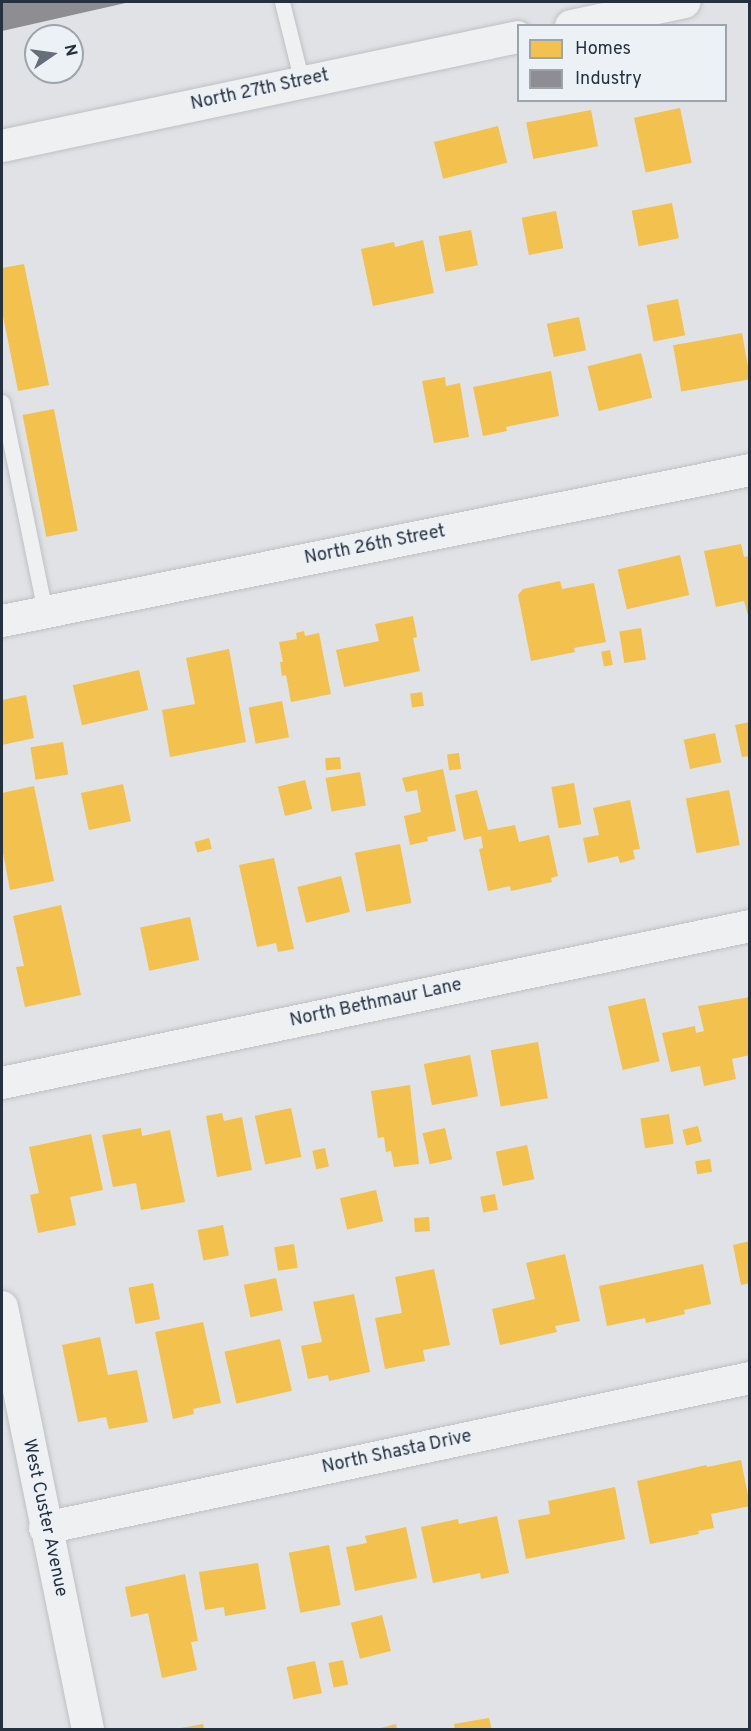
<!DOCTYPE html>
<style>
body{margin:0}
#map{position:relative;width:751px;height:1731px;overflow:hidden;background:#e0e2e5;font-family:Overpass,sans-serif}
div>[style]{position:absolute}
.homes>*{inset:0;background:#f2c14e;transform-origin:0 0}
.industry>*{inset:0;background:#8d8d92}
.roads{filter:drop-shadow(0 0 2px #bec0c3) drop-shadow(0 0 2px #bec0c3)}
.service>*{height:15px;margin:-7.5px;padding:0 7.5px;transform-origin:7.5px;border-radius:7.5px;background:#eff0f2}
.minor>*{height:32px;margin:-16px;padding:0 16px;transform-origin:16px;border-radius:16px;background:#eff0f2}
span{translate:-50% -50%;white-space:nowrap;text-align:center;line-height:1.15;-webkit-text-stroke:6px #ecf1f5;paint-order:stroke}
.street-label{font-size:18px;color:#25313f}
.frame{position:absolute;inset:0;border:3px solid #25313f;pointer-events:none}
.legend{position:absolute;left:517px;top:24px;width:210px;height:78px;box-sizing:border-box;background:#ecf1f5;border:2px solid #9ca4ac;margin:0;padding:8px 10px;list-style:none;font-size:18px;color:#25313f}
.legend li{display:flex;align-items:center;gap:12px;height:30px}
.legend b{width:30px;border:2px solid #9ca4ac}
.north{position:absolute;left:24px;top:24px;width:60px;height:60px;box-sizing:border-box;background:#ecf1f5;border:2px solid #9ca4ac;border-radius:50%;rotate:77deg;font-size:16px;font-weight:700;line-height:24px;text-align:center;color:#25313f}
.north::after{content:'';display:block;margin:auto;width:21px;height:27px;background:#666f79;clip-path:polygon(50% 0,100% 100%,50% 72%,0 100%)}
</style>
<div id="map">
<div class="homes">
<div style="left:680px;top:108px;width:56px;height:47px;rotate:78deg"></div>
<div style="left:591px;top:110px;width:37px;height:66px;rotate:79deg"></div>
<div style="left:498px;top:126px;width:38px;height:66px;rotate:76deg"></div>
<div style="left:672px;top:203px;width:36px;height:41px;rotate:79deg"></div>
<div style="left:556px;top:211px;width:38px;height:35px;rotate:79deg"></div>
<div style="left:471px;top:230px;width:36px;height:33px;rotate:79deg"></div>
<div style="clip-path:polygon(423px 240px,434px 293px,373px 306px,361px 249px,394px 242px,395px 247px)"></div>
<div style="clip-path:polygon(24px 264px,49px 385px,18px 391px,2px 311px,2px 268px)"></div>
<div style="left:678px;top:299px;width:37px;height:32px;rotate:79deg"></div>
<div style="left:579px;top:317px;width:34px;height:33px;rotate:78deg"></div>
<div style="left:742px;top:333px;width:47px;height:70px;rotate:80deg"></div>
<div style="left:641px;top:353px;width:46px;height:55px;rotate:76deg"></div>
<div style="clip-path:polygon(551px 371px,559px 416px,506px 427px,507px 431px,483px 436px,473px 387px)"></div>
<div style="clip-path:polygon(445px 377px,446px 386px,460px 383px,469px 437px,434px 443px,422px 381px)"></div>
<div style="left:54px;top:409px;width:124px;height:32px;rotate:79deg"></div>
<div style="clip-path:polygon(741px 544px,744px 557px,750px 556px,750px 622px,744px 601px,716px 607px,704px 551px)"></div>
<div style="left:680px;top:555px;width:41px;height:64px;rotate:77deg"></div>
<div style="clip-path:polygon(560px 581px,562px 589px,594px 583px,606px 642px,574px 648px,575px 652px,531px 661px,518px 595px,523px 589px)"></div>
<div style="clip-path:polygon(413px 616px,417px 637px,413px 638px,420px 671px,344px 687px,336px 650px,379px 641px,375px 624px)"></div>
<div style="left:641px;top:628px;width:32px;height:22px;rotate:81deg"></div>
<div style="clip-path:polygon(304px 631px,305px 636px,319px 633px,331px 694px,291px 702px,286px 675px,282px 676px,280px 662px,283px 662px,279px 642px,297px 639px,296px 633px)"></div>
<div style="clip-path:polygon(229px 649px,246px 742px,170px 757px,162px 710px,195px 704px,186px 658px)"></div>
<div style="left:610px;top:650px;width:15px;height:9px;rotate:79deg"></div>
<div style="left:139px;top:670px;width:41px;height:68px;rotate:77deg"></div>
<div style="left:422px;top:692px;width:14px;height:12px;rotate:82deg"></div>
<div style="clip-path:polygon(26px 695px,34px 738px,2px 745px,2px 700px)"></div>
<div style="left:282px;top:701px;width:37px;height:34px;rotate:79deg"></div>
<div style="clip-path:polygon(750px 722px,750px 756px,742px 757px,735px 725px)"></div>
<div style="left:715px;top:733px;width:30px;height:32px;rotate:78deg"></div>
<div style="left:63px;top:742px;width:33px;height:33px;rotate:81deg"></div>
<div style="left:459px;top:753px;width:16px;height:12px;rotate:83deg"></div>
<div style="left:340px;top:757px;width:12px;height:15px;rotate:85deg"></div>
<div style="clip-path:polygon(443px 769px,456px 831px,427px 837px,428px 841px,410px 845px,404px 816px,421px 812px,417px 790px,406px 792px,402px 778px)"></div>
<div style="left:360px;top:772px;width:34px;height:35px;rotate:80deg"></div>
<div style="left:305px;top:780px;width:30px;height:28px;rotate:76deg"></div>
<div style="left:574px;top:783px;width:42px;height:23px;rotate:80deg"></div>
<div style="left:123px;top:784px;width:38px;height:43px;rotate:78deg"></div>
<div style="clip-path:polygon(34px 786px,54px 881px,10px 890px,2px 848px,2px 793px)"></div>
<div style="clip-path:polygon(477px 790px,488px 830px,515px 825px,519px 842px,549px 835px,558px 876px,551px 878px,552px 882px,511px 891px,510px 886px,488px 891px,479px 849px,483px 848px,481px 836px,464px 840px,455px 795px)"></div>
<div style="left:729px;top:790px;width:56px;height:44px;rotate:79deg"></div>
<div style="clip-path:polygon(630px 800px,640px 849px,633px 850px,635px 859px,620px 863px,618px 856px,588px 863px,583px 838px,599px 835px,593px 808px)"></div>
<div style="left:209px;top:838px;width:11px;height:15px;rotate:75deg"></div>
<div style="left:400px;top:844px;width:60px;height:46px;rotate:79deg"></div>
<div style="clip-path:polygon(274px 858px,294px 949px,278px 952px,276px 943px,257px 947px,239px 865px)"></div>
<div style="left:341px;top:876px;width:37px;height:45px;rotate:76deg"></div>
<div style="clip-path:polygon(61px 905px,81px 995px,25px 1007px,16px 967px,24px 966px,13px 916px)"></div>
<div style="left:190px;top:917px;width:44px;height:51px;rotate:78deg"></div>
<div style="clip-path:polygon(750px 997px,750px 1055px,732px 1059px,736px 1079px,704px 1086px,700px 1066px,671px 1072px,662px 1033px,695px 1026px,696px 1033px,704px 1031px,698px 1006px)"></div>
<div style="left:645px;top:998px;width:65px;height:38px;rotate:77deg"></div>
<div style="left:538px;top:1042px;width:57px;height:48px;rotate:80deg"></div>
<div style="left:470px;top:1055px;width:42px;height:47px;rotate:79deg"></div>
<div style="clip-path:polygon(410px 1085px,419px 1164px,394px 1167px,391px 1151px,386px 1152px,384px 1137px,378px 1138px,371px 1091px)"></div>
<div style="left:291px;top:1108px;width:50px;height:37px;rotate:78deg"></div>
<div style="clip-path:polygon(222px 1113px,224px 1121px,242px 1117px,252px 1170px,217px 1177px,206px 1116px)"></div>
<div style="left:669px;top:1114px;width:30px;height:29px;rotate:81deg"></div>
<div style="left:698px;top:1126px;width:16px;height:16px;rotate:76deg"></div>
<div style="clip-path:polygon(141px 1128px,142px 1136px,170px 1130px,185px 1202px,141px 1210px,136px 1183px,113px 1187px,102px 1135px)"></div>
<div style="left:445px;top:1128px;width:32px;height:23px;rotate:77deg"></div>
<div style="clip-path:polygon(91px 1134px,103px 1190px,70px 1197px,76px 1225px,38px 1233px,30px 1195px,39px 1193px,29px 1147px)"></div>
<div style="left:527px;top:1145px;width:35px;height:32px;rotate:78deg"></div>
<div style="left:325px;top:1148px;width:19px;height:13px;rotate:78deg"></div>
<div style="left:710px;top:1159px;width:13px;height:15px;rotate:81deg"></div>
<div style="left:376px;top:1190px;width:32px;height:37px;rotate:77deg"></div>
<div style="left:495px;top:1194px;width:16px;height:15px;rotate:79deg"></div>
<div style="left:429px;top:1217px;width:14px;height:15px;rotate:86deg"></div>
<div style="left:223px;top:1225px;width:31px;height:26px;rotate:79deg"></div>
<div style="clip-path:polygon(750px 1241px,750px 1283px,741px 1285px,733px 1245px)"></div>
<div style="left:294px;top:1244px;width:24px;height:20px;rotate:81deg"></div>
<div style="clip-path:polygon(565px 1254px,580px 1321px,555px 1326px,557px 1332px,500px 1345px,492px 1309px,535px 1299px,526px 1263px)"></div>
<div style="clip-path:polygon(703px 1264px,711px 1304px,684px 1310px,685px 1314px,646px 1323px,645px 1318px,607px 1326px,599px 1286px)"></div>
<div style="clip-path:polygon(434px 1269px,450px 1345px,423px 1350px,425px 1361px,385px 1369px,375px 1318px,402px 1313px,395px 1277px)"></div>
<div style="left:276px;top:1278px;width:33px;height:33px;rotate:78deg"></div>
<div style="left:153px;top:1283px;width:37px;height:25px;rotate:79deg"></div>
<div style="clip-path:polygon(354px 1294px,370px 1372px,329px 1381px,328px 1375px,308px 1379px,301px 1346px,322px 1342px,313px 1302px)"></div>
<div style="clip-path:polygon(203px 1322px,221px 1403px,193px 1409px,194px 1414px,173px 1419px,155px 1332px)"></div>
<div style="clip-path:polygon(100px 1337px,108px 1375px,137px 1370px,148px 1422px,109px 1429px,106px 1417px,78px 1422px,62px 1345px)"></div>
<div style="left:280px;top:1339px;width:53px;height:57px;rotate:77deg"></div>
<div style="clip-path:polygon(741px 1460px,750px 1506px,711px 1514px,714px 1528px,698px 1531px,699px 1534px,650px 1544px,637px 1481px,706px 1465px,707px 1467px)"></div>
<div style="clip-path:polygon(615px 1487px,625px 1539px,526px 1559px,518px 1520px,550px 1514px,548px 1501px)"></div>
<div style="clip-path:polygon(497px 1516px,509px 1573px,481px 1579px,480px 1573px,433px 1583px,421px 1527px,458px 1519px,459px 1524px)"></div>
<div style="clip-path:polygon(406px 1527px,417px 1578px,355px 1591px,346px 1547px,367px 1543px,365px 1536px)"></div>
<div style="left:329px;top:1545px;width:61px;height:41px;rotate:79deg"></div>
<div style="clip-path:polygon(258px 1563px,266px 1609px,225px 1616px,224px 1607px,205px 1610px,199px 1572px)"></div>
<div style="clip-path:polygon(185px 1574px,198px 1641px,191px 1642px,197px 1670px,162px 1678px,148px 1613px,131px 1617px,125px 1587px)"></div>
<div style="left:382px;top:1615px;width:37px;height:32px;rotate:76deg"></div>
<div style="left:343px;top:1660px;width:25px;height:15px;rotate:78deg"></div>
<div style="left:315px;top:1661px;width:33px;height:29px;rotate:78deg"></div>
<div style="clip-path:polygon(489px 1718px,492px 1730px,455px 1730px,454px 1724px)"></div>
<div style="clip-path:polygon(203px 1724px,204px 1730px,182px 1730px,181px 1728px)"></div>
<div style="clip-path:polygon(396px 1724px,397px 1730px,377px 1730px,377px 1729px)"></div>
</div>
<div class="industry">
<div style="clip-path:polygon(2px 2px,130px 2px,2px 31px)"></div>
</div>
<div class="roads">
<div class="service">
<div style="left:282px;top:2px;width:82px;rotate:76deg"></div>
<div style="left:2px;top:402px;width:214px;rotate:78.4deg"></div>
</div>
<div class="minor">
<div style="left:571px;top:26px;width:116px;rotate:-11.9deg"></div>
<div style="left:2px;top:146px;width:527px;rotate:-11.93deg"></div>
<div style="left:2px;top:621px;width:763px;rotate:-11.41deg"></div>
<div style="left:2px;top:1083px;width:764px;rotate:-11.85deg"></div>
<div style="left:2px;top:1307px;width:432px;rotate:78.5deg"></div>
<div style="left:45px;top:1528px;width:721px;rotate:-12.01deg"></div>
</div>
</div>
<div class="street-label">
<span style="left:260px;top:91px;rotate:-12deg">North 27th Street</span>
<span style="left:375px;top:546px;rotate:-11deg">North 26th Street</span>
<span style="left:376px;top:1004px;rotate:-12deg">North Bethmaur Lane</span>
<span style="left:397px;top:1453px;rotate:-12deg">North Shasta Drive</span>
<span style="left:44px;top:1518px;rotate:78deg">West Custer Avenue</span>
</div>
<div class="frame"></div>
<ul class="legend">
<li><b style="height:16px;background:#f2c14e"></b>Homes</li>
<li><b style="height:16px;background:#8d8d92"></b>Industry</li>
</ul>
<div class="north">N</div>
</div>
